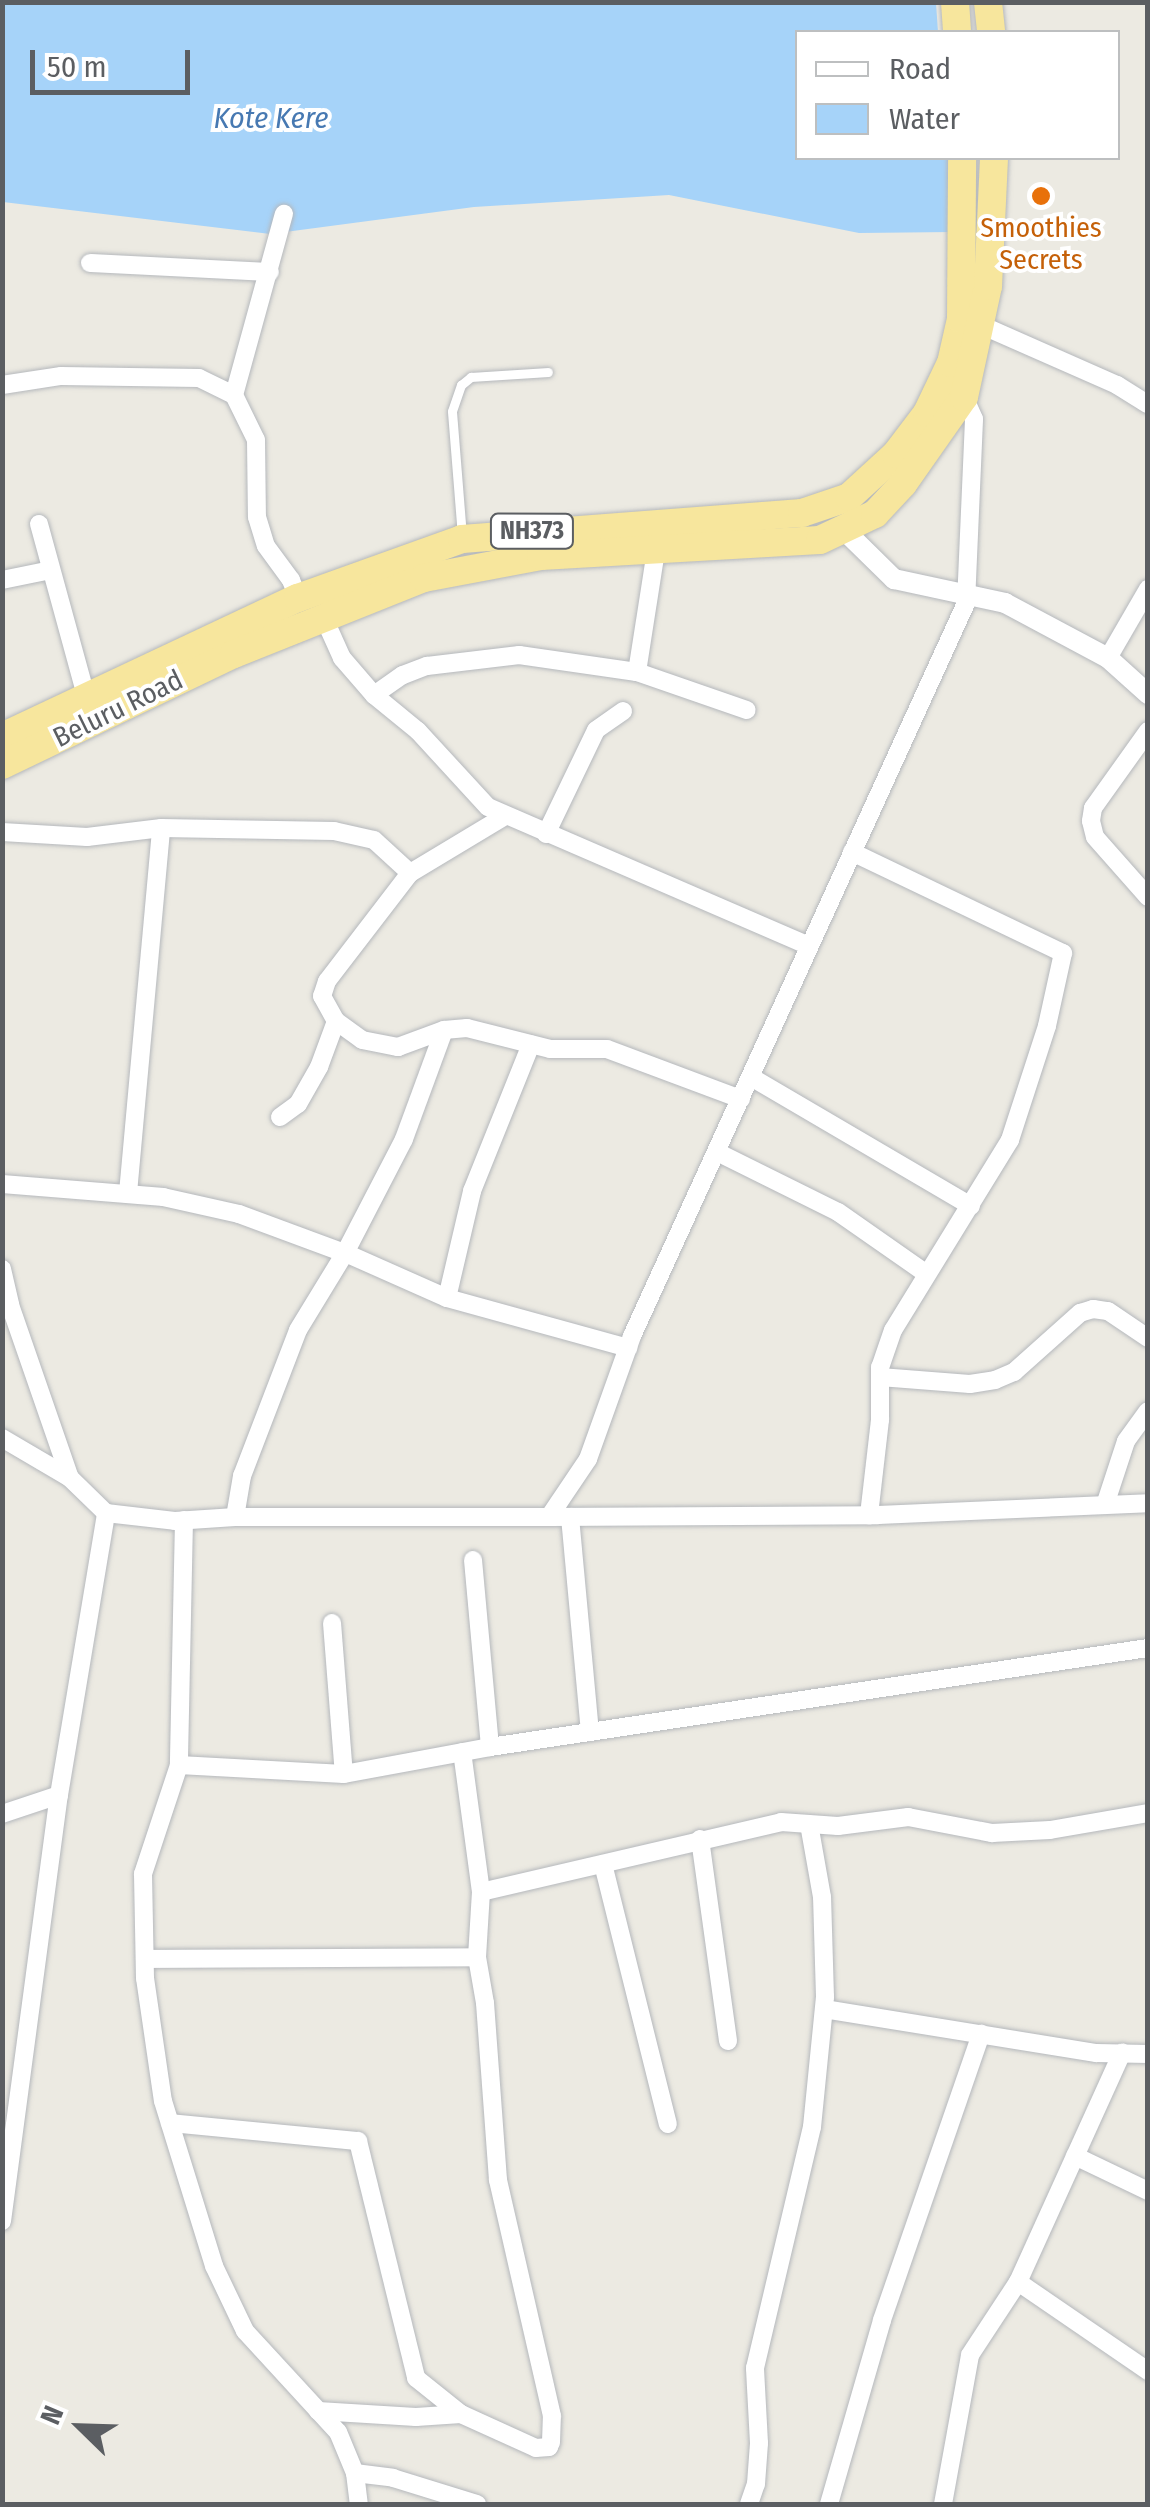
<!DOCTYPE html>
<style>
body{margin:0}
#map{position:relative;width:1150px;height:2507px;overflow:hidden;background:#eceae2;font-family:"Fira Sans Condensed",sans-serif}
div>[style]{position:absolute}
.water>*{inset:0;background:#a6d3f9}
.roads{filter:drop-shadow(0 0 2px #b5b8bc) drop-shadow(0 0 2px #b5b8bc)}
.service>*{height:9px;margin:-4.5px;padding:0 4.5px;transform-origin:4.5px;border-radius:4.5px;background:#fff}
.minor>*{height:18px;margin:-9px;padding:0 9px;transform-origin:9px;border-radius:9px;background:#fff}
.tertiary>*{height:20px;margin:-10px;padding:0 10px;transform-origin:10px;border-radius:10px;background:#fff}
.trunk>*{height:28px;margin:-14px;padding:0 14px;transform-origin:14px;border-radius:14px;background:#f7e69d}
.dots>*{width:28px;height:28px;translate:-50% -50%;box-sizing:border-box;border:5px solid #fff;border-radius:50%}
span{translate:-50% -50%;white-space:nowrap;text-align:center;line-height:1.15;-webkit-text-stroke:8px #fff;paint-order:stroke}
.shield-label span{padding:2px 8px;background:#fff;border:2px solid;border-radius:8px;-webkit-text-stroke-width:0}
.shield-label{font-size:25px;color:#5b5e62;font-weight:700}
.food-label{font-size:28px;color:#c56008}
.street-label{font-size:28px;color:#5b5e62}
.water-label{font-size:30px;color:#4779b2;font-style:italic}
.frame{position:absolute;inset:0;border:5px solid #5b5e62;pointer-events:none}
.legend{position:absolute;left:795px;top:30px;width:325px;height:130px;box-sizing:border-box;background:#fff;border:2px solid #bdbfc0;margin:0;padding:12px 18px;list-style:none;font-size:30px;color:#5b5e62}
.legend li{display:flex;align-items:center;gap:20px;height:50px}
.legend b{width:50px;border:2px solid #bdbfc0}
.north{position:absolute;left:30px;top:2377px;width:100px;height:100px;-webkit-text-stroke:8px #fff;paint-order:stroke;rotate:293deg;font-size:28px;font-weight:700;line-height:40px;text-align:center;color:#5b5e62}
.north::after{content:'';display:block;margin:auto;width:35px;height:45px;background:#5b5e62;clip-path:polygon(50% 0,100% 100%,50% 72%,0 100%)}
.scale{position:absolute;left:30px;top:50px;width:160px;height:45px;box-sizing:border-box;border:5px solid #5b5e62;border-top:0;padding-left:12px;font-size:30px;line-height:35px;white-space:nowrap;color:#5b5e62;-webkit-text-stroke:8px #fff;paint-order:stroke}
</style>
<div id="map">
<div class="water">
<div style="clip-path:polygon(3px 3px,936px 3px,938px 32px,798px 32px,798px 158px,948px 158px,953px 232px,859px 233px,669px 195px,474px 207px,270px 234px,3px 202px)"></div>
</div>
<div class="roads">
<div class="service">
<div style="left:462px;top:536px;width:125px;rotate:-94.6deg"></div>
<div style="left:452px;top:411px;width:28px;rotate:-71deg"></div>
<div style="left:461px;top:385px;width:13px;rotate:-39deg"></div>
<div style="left:471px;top:377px;width:77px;rotate:-3.7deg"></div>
</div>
<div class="minor">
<div style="left:90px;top:263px;width:180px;rotate:2.9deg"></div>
<div style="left:981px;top:325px;width:149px;rotate:23.8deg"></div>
<div style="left:1117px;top:385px;width:36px;rotate:32deg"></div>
<div style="left:2px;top:385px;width:60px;rotate:-8.7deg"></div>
<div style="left:61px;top:376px;width:138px;rotate:0.8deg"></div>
<div style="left:199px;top:378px;width:39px;rotate:26deg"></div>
<div style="left:234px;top:395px;width:50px;rotate:63.9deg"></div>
<div style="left:256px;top:440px;width:77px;rotate:89.3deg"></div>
<div style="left:257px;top:517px;width:30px;rotate:73deg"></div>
<div style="left:266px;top:546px;width:42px;rotate:53.7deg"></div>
<div style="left:291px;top:580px;width:19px;rotate:69deg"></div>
<div style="left:234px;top:395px;width:188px;rotate:-74.6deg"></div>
<div style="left:39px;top:524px;width:178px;rotate:74.7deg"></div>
<div style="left:2px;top:580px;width:50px;rotate:-11.5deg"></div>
<div style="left:324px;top:618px;width:44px;rotate:65.8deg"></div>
<div style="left:342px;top:658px;width:49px;rotate:49.1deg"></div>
<div style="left:374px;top:695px;width:57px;rotate:39.3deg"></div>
<div style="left:418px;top:731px;width:103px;rotate:47.4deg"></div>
<div style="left:488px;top:807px;width:350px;rotate:23.4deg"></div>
<div style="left:1108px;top:658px;width:80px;rotate:-59.9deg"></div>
<div style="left:637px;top:672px;width:122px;rotate:-81.1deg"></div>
<div style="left:374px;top:695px;width:35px;rotate:-35deg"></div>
<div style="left:403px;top:675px;width:26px;rotate:-21deg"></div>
<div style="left:427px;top:666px;width:93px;rotate:-6.8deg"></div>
<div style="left:519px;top:655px;width:119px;rotate:8.2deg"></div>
<div style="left:637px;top:672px;width:116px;rotate:19.1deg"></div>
<div style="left:1148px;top:731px;width:95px;rotate:125.5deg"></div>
<div style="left:1093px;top:808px;width:13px;rotate:99deg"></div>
<div style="left:1091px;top:821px;width:16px;rotate:76deg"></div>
<div style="left:1095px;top:837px;width:80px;rotate:48.5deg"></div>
<div style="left:505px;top:816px;width:111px;rotate:149deg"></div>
<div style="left:410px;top:873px;width:136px;rotate:127.5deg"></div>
<div style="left:327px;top:981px;width:16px;rotate:108deg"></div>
<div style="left:322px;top:996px;width:29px;rotate:61deg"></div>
<div style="left:336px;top:1021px;width:32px;rotate:36deg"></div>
<div style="left:362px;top:1040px;width:37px;rotate:11deg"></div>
<div style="left:398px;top:1047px;width:49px;rotate:-20.3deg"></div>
<div style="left:444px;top:1030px;width:23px;rotate:-5deg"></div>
<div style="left:467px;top:1028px;width:86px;rotate:14.2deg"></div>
<div style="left:550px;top:1049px;width:57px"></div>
<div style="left:607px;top:1049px;width:143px;rotate:20.5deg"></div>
<div style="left:2px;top:832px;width:85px;rotate:3.4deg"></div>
<div style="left:87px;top:837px;width:75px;rotate:-6.9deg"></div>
<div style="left:161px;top:828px;width:173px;rotate:1deg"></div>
<div style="left:334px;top:831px;width:41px;rotate:12.7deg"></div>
<div style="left:374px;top:840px;width:49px;rotate:42.5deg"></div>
<div style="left:546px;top:834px;width:115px;rotate:-64.3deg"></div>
<div style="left:596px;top:730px;width:33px;rotate:-35deg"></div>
<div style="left:852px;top:852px;width:234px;rotate:25.6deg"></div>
<div style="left:1063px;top:953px;width:75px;rotate:102.4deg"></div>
<div style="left:1047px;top:1026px;width:120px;rotate:108deg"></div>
<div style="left:1010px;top:1140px;width:223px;rotate:121.6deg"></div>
<div style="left:893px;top:1330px;width:39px;rotate:109deg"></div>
<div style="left:880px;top:1367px;width:53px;rotate:90deg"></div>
<div style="left:880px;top:1420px;width:96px;rotate:96.6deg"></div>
<div style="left:751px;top:1077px;width:255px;rotate:30.4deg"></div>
<div style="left:280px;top:1117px;width:22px;rotate:-36deg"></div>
<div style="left:298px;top:1104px;width:43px;rotate:-60.4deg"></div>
<div style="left:319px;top:1067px;width:49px;rotate:-69.7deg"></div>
<div style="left:717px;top:1152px;width:135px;rotate:26.4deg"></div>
<div style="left:838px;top:1212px;width:108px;rotate:34.9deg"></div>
<div style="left:2px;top:1184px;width:162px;rotate:4.6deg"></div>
<div style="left:163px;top:1197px;width:78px;rotate:12.6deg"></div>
<div style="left:239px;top:1214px;width:118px;rotate:20.3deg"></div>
<div style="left:350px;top:1255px;width:106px;rotate:23.9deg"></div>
<div style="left:447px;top:1298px;width:188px;rotate:15.4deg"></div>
<div style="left:128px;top:1193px;width:366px;rotate:-84.8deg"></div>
<div style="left:2px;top:1269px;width:37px;rotate:77deg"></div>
<div style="left:10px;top:1305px;width:183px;rotate:70.9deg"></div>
<div style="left:447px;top:1298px;width:110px;rotate:-76.8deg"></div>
<div style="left:472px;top:1191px;width:158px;rotate:-68.1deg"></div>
<div style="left:880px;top:1377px;width:90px;rotate:4.4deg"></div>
<div style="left:970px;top:1384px;width:25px;rotate:-9deg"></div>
<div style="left:995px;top:1380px;width:21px;rotate:-23deg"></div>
<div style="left:1014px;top:1372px;width:89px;rotate:-41.8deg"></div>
<div style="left:1080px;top:1313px;width:14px;rotate:-17deg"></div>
<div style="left:1093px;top:1309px;width:15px;rotate:8deg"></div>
<div style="left:1108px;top:1311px;width:48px;rotate:34deg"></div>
<div style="left:2px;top:1438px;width:79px;rotate:30.5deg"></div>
<div style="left:70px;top:1478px;width:50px;rotate:44.2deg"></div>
<div style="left:106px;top:1513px;width:69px;rotate:6.6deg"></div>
<div style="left:175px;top:1521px;width:60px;rotate:-3.8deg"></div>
<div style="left:235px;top:1517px;width:314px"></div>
<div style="left:549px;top:1517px;width:70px;rotate:-56.1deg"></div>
<div style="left:588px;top:1459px;width:131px;rotate:-70.3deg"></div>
<div style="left:632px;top:1336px;width:806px;rotate:-65.5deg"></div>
<div style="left:966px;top:603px;width:184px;rotate:-87.5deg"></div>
<div style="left:974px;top:419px;width:24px;rotate:-114deg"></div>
<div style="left:1105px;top:1505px;width:67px;rotate:-71.8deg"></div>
<div style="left:1126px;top:1441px;width:37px;rotate:-54deg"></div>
<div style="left:235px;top:1517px;width:42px;rotate:-80.3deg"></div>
<div style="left:242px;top:1476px;width:156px;rotate:-69deg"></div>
<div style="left:298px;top:1330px;width:90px;rotate:-58.6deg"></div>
<div style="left:345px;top:1253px;width:128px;rotate:-62.6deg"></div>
<div style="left:404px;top:1139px;width:116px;rotate:-69.8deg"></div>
<div style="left:549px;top:1517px;width:329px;rotate:-0.3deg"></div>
<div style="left:878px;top:1515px;width:270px;rotate:-2.5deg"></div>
<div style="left:570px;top:1517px;width:216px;rotate:84.7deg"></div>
<div style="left:184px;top:1520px;width:245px;rotate:91.2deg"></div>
<div style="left:179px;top:1765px;width:115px;rotate:108.3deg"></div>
<div style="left:143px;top:1874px;width:104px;rotate:88.9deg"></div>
<div style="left:145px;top:1978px;width:124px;rotate:81.7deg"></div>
<div style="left:163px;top:2101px;width:173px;rotate:72.8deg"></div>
<div style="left:214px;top:2266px;width:72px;rotate:64.5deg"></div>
<div style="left:245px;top:2331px;width:137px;rotate:47.4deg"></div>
<div style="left:338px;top:2432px;width:44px;rotate:67.5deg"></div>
<div style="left:355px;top:2473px;width:31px;rotate:83deg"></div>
<div style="left:473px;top:1560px;width:188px;rotate:84.8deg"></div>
<div style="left:332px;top:1623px;width:151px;rotate:85.5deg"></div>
<div style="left:179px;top:1765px;width:165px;rotate:3.1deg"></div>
<div style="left:344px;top:1774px;width:148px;rotate:-10.5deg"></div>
<div style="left:490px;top:1747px;width:665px;rotate:-8.56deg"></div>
<div style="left:2px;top:1814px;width:60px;rotate:-18.4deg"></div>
<div style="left:700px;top:1839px;width:204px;rotate:82.1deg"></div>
<div style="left:603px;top:1864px;width:268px;rotate:76deg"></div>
<div style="left:481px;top:1892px;width:308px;rotate:-13.1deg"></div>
<div style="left:781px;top:1822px;width:57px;rotate:4deg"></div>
<div style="left:838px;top:1826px;width:71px;rotate:-7.3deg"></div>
<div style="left:908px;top:1817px;width:86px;rotate:10.8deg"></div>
<div style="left:992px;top:1833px;width:58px;rotate:-3deg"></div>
<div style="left:1050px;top:1830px;width:99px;rotate:-9.8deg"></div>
<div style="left:145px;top:1959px;width:332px;rotate:-0.3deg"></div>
<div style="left:824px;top:2009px;width:276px;rotate:9.2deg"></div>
<div style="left:1096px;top:2053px;width:52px;rotate:1.1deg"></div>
<div style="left:170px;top:2123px;width:189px;rotate:5.5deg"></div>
<div style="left:358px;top:2141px;width:244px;rotate:76.2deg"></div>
<div style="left:416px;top:2378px;width:58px;rotate:38.7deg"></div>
<div style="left:1075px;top:2156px;width:81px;rotate:25.6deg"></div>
<div style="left:2px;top:2221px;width:430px;rotate:-82.4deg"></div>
<div style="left:59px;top:1795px;width:286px;rotate:-80.5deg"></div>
<div style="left:1018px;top:2282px;width:158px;rotate:34.4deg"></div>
<div style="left:318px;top:2411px;width:98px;rotate:3.5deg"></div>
<div style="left:416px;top:2417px;width:45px;rotate:-3.8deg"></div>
<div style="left:461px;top:2414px;width:82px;rotate:24.4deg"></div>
<div style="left:536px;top:2448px;width:13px;rotate:-4deg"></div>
<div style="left:549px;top:2447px;width:5px;rotate:-68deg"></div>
<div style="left:551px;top:2442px;width:26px;rotate:-88deg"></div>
<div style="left:552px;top:2416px;width:242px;rotate:-102.9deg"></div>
<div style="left:498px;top:2180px;width:177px;rotate:-94.2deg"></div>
<div style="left:485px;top:2003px;width:47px;rotate:-99.9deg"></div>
<div style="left:477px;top:1957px;width:65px;rotate:-86.5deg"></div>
<div style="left:481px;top:1892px;width:141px;rotate:-97.7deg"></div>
<div style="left:355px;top:2473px;width:38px;rotate:7deg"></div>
<div style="left:393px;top:2478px;width:88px;rotate:17.2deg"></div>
<div style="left:749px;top:2504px;width:21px;rotate:-71deg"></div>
<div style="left:756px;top:2484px;width:41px;rotate:-85.8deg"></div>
<div style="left:759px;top:2443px;width:75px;rotate:-93.1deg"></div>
<div style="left:755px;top:2368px;width:248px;rotate:-76.7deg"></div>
<div style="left:812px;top:2127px;width:131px;rotate:-84.3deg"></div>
<div style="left:825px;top:1997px;width:100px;rotate:-91.7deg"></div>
<div style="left:822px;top:1897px;width:74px;rotate:-100.1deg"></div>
<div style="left:829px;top:2504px;width:191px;rotate:-73.9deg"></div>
<div style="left:882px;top:2320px;width:303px;rotate:-70.9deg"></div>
<div style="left:943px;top:2504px;width:151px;rotate:-79.7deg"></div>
<div style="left:970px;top:2355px;width:87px;rotate:-56.7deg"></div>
<div style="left:1018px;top:2282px;width:252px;rotate:-65.6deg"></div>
</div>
<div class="tertiary">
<div style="left:845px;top:531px;width:69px;rotate:44.4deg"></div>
<div style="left:894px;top:579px;width:114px;rotate:12.2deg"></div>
<div style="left:1005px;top:603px;width:117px;rotate:28.1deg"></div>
<div style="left:1108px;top:658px;width:54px;rotate:42deg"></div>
</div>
<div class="trunk">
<div style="left:955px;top:2px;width:30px;rotate:86deg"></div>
<div style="left:988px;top:2px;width:30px;rotate:84deg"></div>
<div style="left:2px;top:737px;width:327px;rotate:-25.2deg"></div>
<div style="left:298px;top:598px;width:174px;rotate:-19.8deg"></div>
<div style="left:462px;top:539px;width:341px;rotate:-4.4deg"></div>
<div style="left:802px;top:513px;width:50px;rotate:-18.8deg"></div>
<div style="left:849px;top:497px;width:64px;rotate:-42.5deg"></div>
<div style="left:896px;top:454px;width:51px;rotate:-52.9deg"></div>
<div style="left:927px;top:413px;width:55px;rotate:-64.4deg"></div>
<div style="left:951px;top:363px;width:45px;rotate:-77.2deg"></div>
<div style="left:961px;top:319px;width:161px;rotate:-89.6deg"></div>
<div style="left:2px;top:765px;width:257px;rotate:-25.6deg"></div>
<div style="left:234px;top:654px;width:205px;rotate:-21.8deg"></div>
<div style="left:424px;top:578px;width:119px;rotate:-10.6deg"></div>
<div style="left:541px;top:556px;width:279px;rotate:-3.3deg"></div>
<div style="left:820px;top:540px;width:61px;rotate:-25.3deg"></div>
<div style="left:875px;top:514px;width:41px;rotate:-47deg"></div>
<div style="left:903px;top:484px;width:106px;rotate:-55deg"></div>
<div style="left:964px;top:397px;width:114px;rotate:-77.8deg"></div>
<div style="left:988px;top:286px;width:128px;rotate:-87.3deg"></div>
</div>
</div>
<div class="dots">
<div style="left:1041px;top:196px;background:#e8710a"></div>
</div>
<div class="shield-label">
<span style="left:532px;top:531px">NH373</span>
</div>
<div class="food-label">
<span style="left:1041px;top:244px">Smoothies<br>Secrets</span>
</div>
<div class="street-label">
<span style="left:118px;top:709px;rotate:-26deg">Beluru Road</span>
</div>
<div class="water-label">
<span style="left:271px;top:118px">Kote Kere</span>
</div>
<div class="frame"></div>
<ul class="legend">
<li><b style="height:12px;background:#fff"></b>Road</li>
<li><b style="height:28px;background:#a6d3f9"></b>Water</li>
</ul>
<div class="north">N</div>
<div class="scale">50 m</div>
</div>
